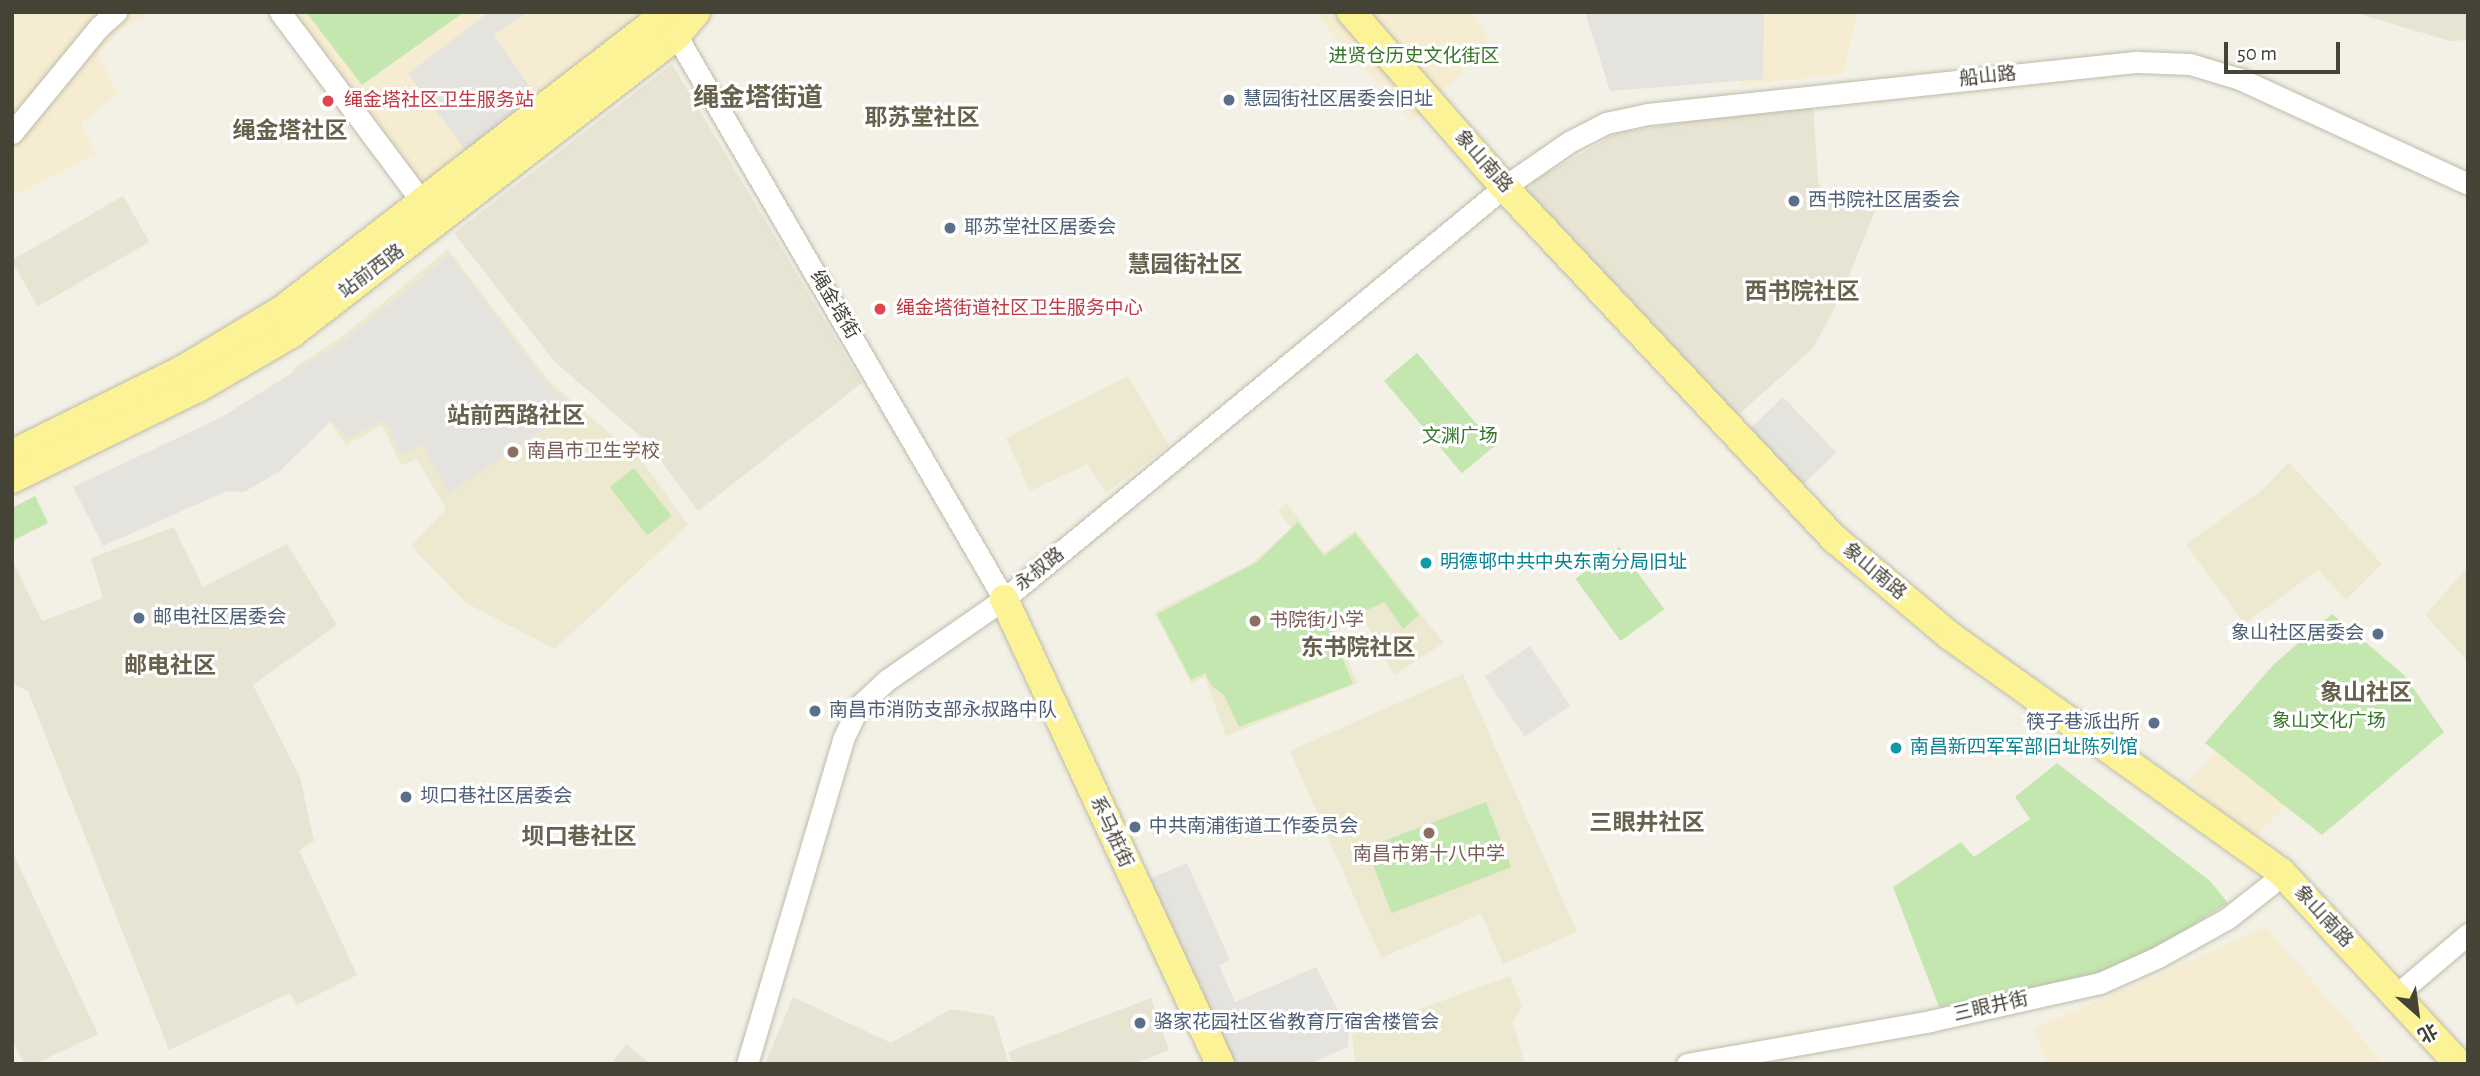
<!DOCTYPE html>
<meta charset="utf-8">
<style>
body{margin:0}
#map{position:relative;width:2480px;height:1076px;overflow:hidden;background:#f3f1e6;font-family:"Alegreya Sans","Noto Sans SC",sans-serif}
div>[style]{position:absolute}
.residential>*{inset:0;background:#e7e4d4;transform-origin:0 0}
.commercial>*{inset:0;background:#f5ecd1;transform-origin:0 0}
.education>*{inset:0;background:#ece9d0}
.green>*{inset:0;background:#c4e6af;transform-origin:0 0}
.parking>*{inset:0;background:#e4e3de;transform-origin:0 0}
.roads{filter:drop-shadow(0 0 2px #bebba9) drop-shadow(0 0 2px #bebba9)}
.minor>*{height:21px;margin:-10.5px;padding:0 10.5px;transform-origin:10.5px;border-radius:10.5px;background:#fff}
.major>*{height:28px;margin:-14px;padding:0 14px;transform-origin:14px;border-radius:14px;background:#fcf296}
.dots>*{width:19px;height:19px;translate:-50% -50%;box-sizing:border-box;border:4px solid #fff;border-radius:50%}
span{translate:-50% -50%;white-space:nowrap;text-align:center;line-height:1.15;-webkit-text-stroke:6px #fff;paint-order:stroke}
.park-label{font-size:19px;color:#39762a}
.street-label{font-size:19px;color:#454236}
.service-label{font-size:19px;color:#4e5e75}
.left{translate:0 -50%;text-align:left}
.right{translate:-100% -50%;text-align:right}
.health-label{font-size:19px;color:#be3a42}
.education-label{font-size:19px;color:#785e54}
.culture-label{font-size:19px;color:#0d838f}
.quarter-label{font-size:23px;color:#68624d;font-weight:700}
.district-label{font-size:26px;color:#68624d;font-weight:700}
.frame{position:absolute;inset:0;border:14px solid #454236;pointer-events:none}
.north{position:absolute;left:2382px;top:978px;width:70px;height:70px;-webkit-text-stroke:5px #fff;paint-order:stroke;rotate:152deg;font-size:19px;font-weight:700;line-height:28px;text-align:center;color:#454236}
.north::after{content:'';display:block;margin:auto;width:24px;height:32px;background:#454236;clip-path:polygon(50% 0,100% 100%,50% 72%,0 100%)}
.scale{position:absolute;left:2224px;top:42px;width:116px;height:32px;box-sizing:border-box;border:4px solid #454236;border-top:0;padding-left:9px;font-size:21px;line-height:24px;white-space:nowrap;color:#454236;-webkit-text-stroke:5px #fff;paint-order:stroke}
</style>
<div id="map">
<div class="residential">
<div style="clip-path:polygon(2352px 12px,2468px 12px,2468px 40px,2450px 41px)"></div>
<div style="clip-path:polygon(672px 64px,862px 383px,698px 511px,647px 442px,554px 361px,454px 233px)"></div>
<div style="clip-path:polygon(1813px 102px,1818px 181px,1824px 195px,1877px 206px,1841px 296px,1813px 348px,1735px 418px,1525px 199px,1533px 181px,1617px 133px)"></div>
<div style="left:123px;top:196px;width:53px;height:129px;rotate:60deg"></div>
<div style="clip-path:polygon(174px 527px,203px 587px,287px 544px,337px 625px,253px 685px,300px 777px,314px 841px,299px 850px,357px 975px,297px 1005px,290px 993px,169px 1050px,28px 691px,12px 684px,12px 560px,42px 621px,103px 598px,91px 558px)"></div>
<div style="clip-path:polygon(12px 851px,98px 1034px,35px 1064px,24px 1064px,12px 1040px)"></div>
<div style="clip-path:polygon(793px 997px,891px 1043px,951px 1009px,994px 1016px,1009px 1064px,765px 1064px)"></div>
<div style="clip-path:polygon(1151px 998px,1169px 1050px,1133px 1064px,1012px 1064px,1008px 1052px)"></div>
<div style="clip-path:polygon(626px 1044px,651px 1064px,611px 1064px)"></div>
</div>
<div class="commercial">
<div style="clip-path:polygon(12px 12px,152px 12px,123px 28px,98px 52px,118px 95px,81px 122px,97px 154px,12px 197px)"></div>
<div style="clip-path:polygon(277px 12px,697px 12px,437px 234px)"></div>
<div style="clip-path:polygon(1314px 12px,1473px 12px,1491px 43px,1412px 122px)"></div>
<div style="clip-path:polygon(1738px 12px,1857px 12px,1843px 74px,1740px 85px)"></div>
<div style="left:2317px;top:652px;width:87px;height:181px;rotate:45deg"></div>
<div style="clip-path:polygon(2266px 927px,2384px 1064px,2047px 1064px,2034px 1029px)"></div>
</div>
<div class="education">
<div style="clip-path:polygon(448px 249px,549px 381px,643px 462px,688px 525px,555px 649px,466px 603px,411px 546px,446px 509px,417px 459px,401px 465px,382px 425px,346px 445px,292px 369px,345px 334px)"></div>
<div style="clip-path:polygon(1128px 376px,1169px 446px,1106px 493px,1087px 464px,1030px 491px,1006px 438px)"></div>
<div style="clip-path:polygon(2289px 462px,2382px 564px,2346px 600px,2318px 570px,2244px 624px,2186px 544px,2261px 491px)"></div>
<div style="clip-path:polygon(1287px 503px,1324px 553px,1355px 530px,1444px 643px,1394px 675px,1362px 615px,1335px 633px,1358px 683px,1226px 736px,1205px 677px,1191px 683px,1154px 612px,1251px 564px,1291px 528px,1278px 511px)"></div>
<div style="clip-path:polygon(2468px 567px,2468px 662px,2425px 615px)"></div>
<div style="clip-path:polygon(1463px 674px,1577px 932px,1503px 964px,1481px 914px,1381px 958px,1290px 751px)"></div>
<div style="clip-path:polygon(1510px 976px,1522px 1006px,1513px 1023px,1525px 1064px,1355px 1064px,1352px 1034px)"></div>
</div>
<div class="green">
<div style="clip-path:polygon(306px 12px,464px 12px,362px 85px)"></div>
<div style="left:1417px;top:353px;width:121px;height:43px;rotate:50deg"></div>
<div style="left:634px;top:468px;width:61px;height:31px;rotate:52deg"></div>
<div style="clip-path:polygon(35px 496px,48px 523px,12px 541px,12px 508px)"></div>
<div style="clip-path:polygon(1298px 522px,1324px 556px,1355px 533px,1419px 615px,1403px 629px,1384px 602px,1335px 625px,1332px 633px,1353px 684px,1239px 727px,1224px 695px,1212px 686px,1205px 673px,1191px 680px,1157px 614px,1257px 562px)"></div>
<div style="left:1619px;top:547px;width:77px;height:54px;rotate:54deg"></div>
<div style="clip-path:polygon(2332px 614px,2404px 675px,2444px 732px,2322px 835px,2205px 743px,2274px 664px)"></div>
<div style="clip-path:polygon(2057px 763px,2210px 881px,2228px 903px,2153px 950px,2094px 975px,1939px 1007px,1893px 887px,1961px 842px,1974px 857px,2030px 819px,2015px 797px)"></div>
<div style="left:1486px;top:802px;width:70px;height:128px;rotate:69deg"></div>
</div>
<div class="parking">
<div style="clip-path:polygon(489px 12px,528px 12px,494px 35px,539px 101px,469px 155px,408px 74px)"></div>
<div style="clip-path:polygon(1585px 12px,1764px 12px,1763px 79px,1610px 91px)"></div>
<div style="clip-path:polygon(450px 255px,545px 382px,573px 408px,449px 494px,422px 444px,401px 455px,385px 420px,348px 438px,331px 421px,280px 471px,244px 492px,227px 491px,103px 546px,73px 487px,220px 418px,346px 339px)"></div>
<div style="left:1783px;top:397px;width:77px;height:52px;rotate:46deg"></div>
<div style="left:1530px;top:646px;width:72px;height:55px;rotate:56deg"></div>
<div style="clip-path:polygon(1187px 863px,1230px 960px,1219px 965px,1235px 1002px,1316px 967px,1349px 1032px,1348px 1047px,1309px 1064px,1228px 1064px,1147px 880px)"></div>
</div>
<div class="roads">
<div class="minor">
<div style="left:280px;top:12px;width:237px;rotate:53.2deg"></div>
<div style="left:669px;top:23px;width:666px;rotate:59.82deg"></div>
<div style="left:12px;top:133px;width:137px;rotate:-50.6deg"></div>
<div style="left:99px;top:27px;width:23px;rotate:-41deg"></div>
<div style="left:2395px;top:996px;width:96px;rotate:-40.3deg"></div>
<div style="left:747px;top:1064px;width:339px;rotate:-73.5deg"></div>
<div style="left:843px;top:739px;width:37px;rotate:-64deg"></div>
<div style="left:859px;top:706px;width:38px;rotate:-43deg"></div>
<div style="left:887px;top:680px;width:142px;rotate:-34.7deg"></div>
<div style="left:1004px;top:599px;width:648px;rotate:-39.49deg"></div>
<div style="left:1504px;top:187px;width:79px;rotate:-34.7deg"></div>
<div style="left:1569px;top:142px;width:42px;rotate:-27.2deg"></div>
<div style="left:1606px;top:123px;width:43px;rotate:-12.1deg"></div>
<div style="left:1648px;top:114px;width:492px;rotate:-6.1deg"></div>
<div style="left:2137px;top:62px;width:53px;rotate:2.2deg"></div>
<div style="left:2190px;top:64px;width:52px;rotate:16.7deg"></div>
<div style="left:2240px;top:79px;width:251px;rotate:24.7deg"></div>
<div style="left:1687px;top:1064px;width:247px;rotate:-10deg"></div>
<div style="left:1930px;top:1021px;width:174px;rotate:-12.6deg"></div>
<div style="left:2100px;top:983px;width:64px;rotate:-24.1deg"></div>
<div style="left:2158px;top:957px;width:80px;rotate:-29.1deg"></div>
<div style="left:2228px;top:918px;width:55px;rotate:-38.3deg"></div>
</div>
<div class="major">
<div style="left:1351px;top:12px;width:232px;rotate:48.8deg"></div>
<div style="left:1504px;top:187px;width:485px;rotate:46.8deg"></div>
<div style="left:1836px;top:540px;width:149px;rotate:40.1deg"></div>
<div style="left:1950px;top:636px;width:407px;rotate:35.5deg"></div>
<div style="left:2281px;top:872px;width:262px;rotate:47.2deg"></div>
<div style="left:12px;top:454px;width:190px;rotate:-26.3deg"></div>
<div style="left:182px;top:370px;width:117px;rotate:-31deg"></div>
<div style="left:282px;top:310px;width:488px;rotate:-37.7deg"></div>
<div style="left:12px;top:479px;width:207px;rotate:-26.1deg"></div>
<div style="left:198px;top:388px;width:108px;rotate:-30.1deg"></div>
<div style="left:291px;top:334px;width:487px;rotate:-37.7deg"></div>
<div style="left:676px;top:36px;width:31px;rotate:-50deg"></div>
<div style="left:1004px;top:599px;width:513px;rotate:65.08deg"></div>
</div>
</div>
<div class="dots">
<div style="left:1229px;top:100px;background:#5c6f8a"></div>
<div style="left:328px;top:101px;background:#e0444e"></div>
<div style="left:1794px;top:201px;background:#5c6f8a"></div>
<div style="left:950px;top:228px;background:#5c6f8a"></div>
<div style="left:880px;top:309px;background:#e0444e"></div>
<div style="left:513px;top:452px;background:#8d6e63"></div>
<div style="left:1426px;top:563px;background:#0f9aa8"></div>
<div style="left:139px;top:618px;background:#5c6f8a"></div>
<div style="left:1255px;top:621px;background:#8d6e63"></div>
<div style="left:2378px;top:634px;background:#5c6f8a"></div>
<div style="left:815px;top:711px;background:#5c6f8a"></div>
<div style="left:2154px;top:723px;background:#5c6f8a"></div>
<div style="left:1896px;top:748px;background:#0f9aa8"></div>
<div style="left:406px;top:797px;background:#5c6f8a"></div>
<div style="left:1135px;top:827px;background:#5c6f8a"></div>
<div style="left:1429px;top:833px;background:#8d6e63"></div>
<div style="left:1140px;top:1023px;background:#5c6f8a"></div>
</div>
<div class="park-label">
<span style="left:1414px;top:57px">进贤仓历史文化街区</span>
<span style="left:1460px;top:437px">文渊广场</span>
<span style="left:2329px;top:722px">象山文化广场</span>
</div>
<div class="street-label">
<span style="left:1988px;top:77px;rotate:-6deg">船山路</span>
<span style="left:1483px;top:162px;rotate:48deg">象山南路</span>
<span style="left:372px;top:272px;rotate:-37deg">站前西路</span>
<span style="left:834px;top:305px;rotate:59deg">绳金塔街</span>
<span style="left:1040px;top:570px;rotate:-39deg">永叔路</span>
<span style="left:1874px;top:572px;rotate:40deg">象山南路</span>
<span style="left:1111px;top:832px;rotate:65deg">系马桩街</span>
<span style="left:2323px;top:917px;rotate:47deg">象山南路</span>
<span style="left:1991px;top:1007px;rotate:-13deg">三眼井街</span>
</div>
<div class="service-label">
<span class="left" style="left:1243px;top:100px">慧园街社区居委会旧址</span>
<span class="left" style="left:1808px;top:201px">西书院社区居委会</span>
<span class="left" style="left:964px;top:228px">耶苏堂社区居委会</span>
<span class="left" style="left:153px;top:618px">邮电社区居委会</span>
<span class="right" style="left:2364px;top:634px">象山社区居委会</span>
<span class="left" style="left:829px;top:711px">南昌市消防支部永叔路中队</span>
<span class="right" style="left:2140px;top:723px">筷子巷派出所</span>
<span class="left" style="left:420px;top:797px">坝口巷社区居委会</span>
<span class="left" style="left:1149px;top:827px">中共南浦街道工作委员会</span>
<span class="left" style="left:1154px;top:1023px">骆家花园社区省教育厅宿舍楼管会</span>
</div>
<div class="health-label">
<span class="left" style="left:344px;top:101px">绳金塔社区卫生服务站</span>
<span class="left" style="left:896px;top:309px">绳金塔街道社区卫生服务中心</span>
</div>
<div class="education-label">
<span class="left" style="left:527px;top:452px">南昌市卫生学校</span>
<span class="left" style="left:1269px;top:621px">书院街小学</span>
<span style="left:1429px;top:855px">南昌市第十八中学</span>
</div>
<div class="culture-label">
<span class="left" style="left:1440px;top:563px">明德邨中共中央东南分局旧址</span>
<span class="left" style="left:1910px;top:748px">南昌新四军军部旧址陈列馆</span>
</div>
<div class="quarter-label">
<span style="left:922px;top:119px">耶苏堂社区</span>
<span style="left:290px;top:132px">绳金塔社区</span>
<span style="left:1185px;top:266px">慧园街社区</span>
<span style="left:1802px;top:293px">西书院社区</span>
<span style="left:516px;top:417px">站前西路社区</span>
<span style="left:1358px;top:649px">东书院社区</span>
<span style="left:170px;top:667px">邮电社区</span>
<span style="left:2366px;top:694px">象山社区</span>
<span style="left:1647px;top:824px">三眼井社区</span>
<span style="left:579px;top:838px">坝口巷社区</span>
</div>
<div class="district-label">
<span style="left:758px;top:99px">绳金塔街道</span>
</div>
<div class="frame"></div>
<div class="north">北</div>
<div class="scale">50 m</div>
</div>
